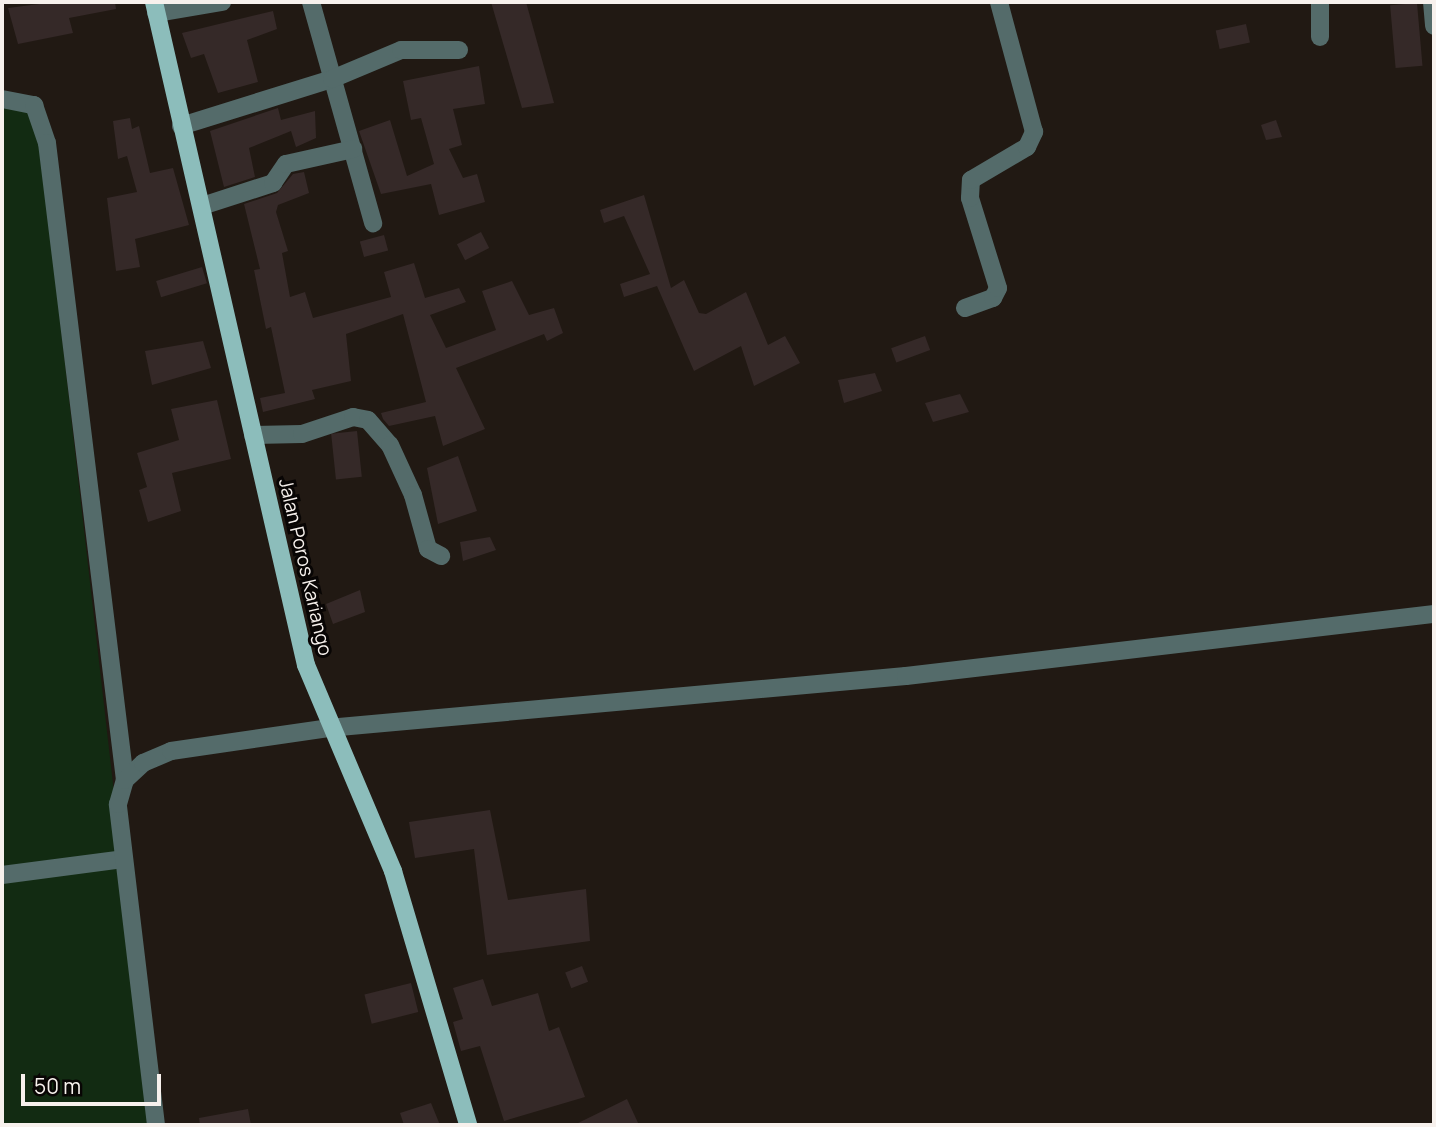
<!DOCTYPE html>
<style>
body{margin:0}
#map{position:relative;width:1436px;height:1127px;overflow:hidden;background:#211913;font-family:Manrope,sans-serif}
div>[style]{position:absolute}
.green>*{inset:0;background:#122b12}
.building>*{inset:0;background:#352928;transform-origin:0 0}
.minor>*{height:18px;margin:-9px;padding:0 9px;transform-origin:9px;border-radius:9px;background:#546b6a}
.major>*{height:18px;margin:-9px;padding:0 9px;transform-origin:9px;border-radius:9px;background:#8cbdbb}
span{translate:-50% -50%;white-space:nowrap;text-align:center;line-height:1.15;-webkit-text-stroke:6px #080504;paint-order:stroke}
.street-label{font-size:19px;color:#f7f1ed}
.frame{position:absolute;inset:0;border:4px solid #f7f1ed;pointer-events:none}
.scale{position:absolute;left:21px;top:1074px;width:140px;height:32px;box-sizing:border-box;border:4px solid #f7f1ed;border-top:0;padding-left:9px;font-size:21px;line-height:24px;white-space:nowrap;color:#f7f1ed;-webkit-text-stroke:5px #080504;paint-order:stroke}
</style>
<div id="map">
<div class="green">
<div style="clip-path:polygon(19px 93px,36px 110px,152px 1125px,2px 1125px,2px 96px)"></div>
</div>
<div class="building">
<div style="clip-path:polygon(55px 2px,115px 2px,116px 9px,69px 18px,73px 33px,18px 44px,8px 8px)"></div>
<div style="clip-path:polygon(491px 2px,526px 2px,554px 103px,522px 108px)"></div>
<div style="left:1417px;top:3px;width:63px;height:27px;rotate:85deg"></div>
<div style="clip-path:polygon(273px 11px,277px 29px,247px 40px,258px 82px,218px 93px,204px 54px,191px 58px,182px 33px)"></div>
<div style="left:1246px;top:24px;width:19px;height:31px;rotate:78deg"></div>
<div style="clip-path:polygon(479px 66px,485px 104px,453px 109px,462px 145px,449px 149px,463px 178px,477px 174px,485px 202px,439px 215px,431px 184px,381px 194px,359px 131px,390px 120px,407px 176px,434px 164px,421px 118px,411px 120px,403px 81px)"></div>
<div style="clip-path:polygon(278px 108px,281px 120px,315px 111px,316px 138px,296px 147px,291px 131px,249px 148px,255px 177px,224px 187px,210px 131px)"></div>
<div style="clip-path:polygon(130px 118px,132px 129px,139px 126px,150px 173px,173px 168px,189px 225px,135px 239px,140px 267px,116px 271px,107px 198px,137px 192px,127px 156px,118px 159px,113px 121px)"></div>
<div style="clip-path:polygon(1276px 120px,1282px 137px,1266px 140px,1261px 125px)"></div>
<div style="clip-path:polygon(304px 172px,309px 193px,278px 205px,276px 212px,288px 251px,282px 253px,290px 297px,305px 292px,313px 318px,391px 297px,384px 272px,414px 263px,425px 298px,459px 288px,466px 302px,430px 315px,446px 348px,496px 330px,482px 291px,512px 281px,529px 315px,554px 308px,563px 333px,547px 341px,544px 334px,456px 368px,485px 429px,443px 446px,435px 416px,389px 426px,383px 419px,381px 413px,426px 402px,403px 314px,346px 334px,351px 381px,312px 390px,315px 399px,263px 412px,260px 398px,285px 393px,271px 327px,266px 329px,254px 270px,260px 269px,244px 204px,277px 193px,293px 174px)"></div>
<div style="clip-path:polygon(644px 195px,671px 288px,684px 280px,699px 313px,706px 314px,746px 292px,768px 345px,785px 336px,800px 363px,754px 386px,741px 346px,694px 371px,657px 286px,624px 297px,620px 284px,650px 274px,624px 216px,604px 223px,600px 210px)"></div>
<div style="left:481px;top:232px;width:18px;height:27px;rotate:63deg"></div>
<div style="left:384px;top:235px;width:16px;height:25px;rotate:75deg"></div>
<div style="left:202px;top:267px;width:17px;height:48px;rotate:73deg"></div>
<div style="left:925px;top:336px;width:15px;height:36px;rotate:70deg"></div>
<div style="clip-path:polygon(203px 341px,211px 368px,152px 385px,145px 351px)"></div>
<div style="clip-path:polygon(875px 373px,882px 391px,844px 403px,838px 380px)"></div>
<div style="clip-path:polygon(960px 394px,969px 412px,933px 422px,925px 403px)"></div>
<div style="clip-path:polygon(217px 400px,231px 459px,172px 473px,181px 511px,148px 522px,139px 490px,147px 487px,137px 453px,179px 440px,171px 409px)"></div>
<div style="left:357px;top:431px;width:46px;height:26px;rotate:84deg"></div>
<div style="clip-path:polygon(458px 456px,477px 511px,438px 524px,427px 468px)"></div>
<div style="clip-path:polygon(490px 537px,496px 550px,463px 561px,460px 542px)"></div>
<div style="clip-path:polygon(360px 590px,365px 612px,333px 624px,326px 604px)"></div>
<div style="clip-path:polygon(490px 810px,508px 900px,586px 889px,590px 941px,487px 955px,474px 849px,415px 858px,409px 822px)"></div>
<div style="left:582px;top:966px;width:17px;height:18px;rotate:69deg"></div>
<div style="clip-path:polygon(483px 979px,492px 1006px,538px 993px,549px 1031px,559px 1027px,585px 1097px,504px 1121px,480px 1046px,461px 1051px,453px 1022px,463px 1019px,453px 988px)"></div>
<div style="left:411px;top:983px;width:30px;height:48px;rotate:76deg"></div>
<div style="clip-path:polygon(627px 1099px,639px 1125px,574px 1125px)"></div>
<div style="clip-path:polygon(431px 1103px,440px 1125px,404px 1125px,400px 1113px)"></div>
<div style="clip-path:polygon(248px 1109px,251px 1125px,200px 1125px,199px 1118px)"></div>
</div>
<div class="minor">
<div style="left:311px;top:2px;width:230px;rotate:74.3deg"></div>
<div style="left:1320px;top:2px;width:35px;rotate:90deg"></div>
<div style="left:1432px;top:2px;width:24px;rotate:85deg"></div>
<div style="left:156px;top:13px;width:67px;rotate:-9.5deg"></div>
<div style="left:2px;top:99px;width:33px;rotate:11deg"></div>
<div style="left:34px;top:105px;width:40px;rotate:71.1deg"></div>
<div style="left:47px;top:143px;width:642px;rotate:83.02deg"></div>
<div style="left:181px;top:126px;width:158px;rotate:-17.3deg"></div>
<div style="left:332px;top:79px;width:75px;rotate:-22.8deg"></div>
<div style="left:401px;top:50px;width:58px"></div>
<div style="left:202px;top:206px;width:75px;rotate:-17.9deg"></div>
<div style="left:273px;top:183px;width:23px;rotate:-56deg"></div>
<div style="left:286px;top:164px;width:69px;rotate:-12.6deg"></div>
<div style="left:965px;top:308px;width:30px;rotate:-20deg"></div>
<div style="left:993px;top:298px;width:11px;rotate:-63deg"></div>
<div style="left:998px;top:288px;width:94px;rotate:-107.3deg"></div>
<div style="left:970px;top:198px;width:18px;rotate:-87deg"></div>
<div style="left:971px;top:180px;width:65px;rotate:-30.5deg"></div>
<div style="left:1027px;top:147px;width:17px;rotate:-65deg"></div>
<div style="left:1034px;top:132px;width:135px;rotate:-105.1deg"></div>
<div style="left:253px;top:435px;width:49px;rotate:-1.2deg"></div>
<div style="left:302px;top:434px;width:54px;rotate:-18.4deg"></div>
<div style="left:353px;top:417px;width:15px;rotate:11deg"></div>
<div style="left:368px;top:420px;width:33px;rotate:49deg"></div>
<div style="left:390px;top:445px;width:55px;rotate:65.3deg"></div>
<div style="left:413px;top:495px;width:56px;rotate:74.5deg"></div>
<div style="left:428px;top:549px;width:15px;rotate:28deg"></div>
<div style="left:2px;top:875px;width:122px;rotate:-7.5deg"></div>
<div style="left:156px;top:1125px;width:323px;rotate:-96.8deg"></div>
<div style="left:118px;top:804px;width:25px;rotate:-74deg"></div>
<div style="left:125px;top:780px;width:25px;rotate:-43deg"></div>
<div style="left:143px;top:763px;width:30px;rotate:-23deg"></div>
<div style="left:171px;top:751px;width:159px;rotate:-8.3deg"></div>
<div style="left:328px;top:728px;width:580px;rotate:-5.14deg"></div>
<div style="left:906px;top:676px;width:532px;rotate:-6.7deg"></div>
</div>
<div class="major">
<div style="left:154px;top:2px;width:680px;rotate:77.09deg"></div>
<div style="left:306px;top:665px;width:224px;rotate:67.1deg"></div>
<div style="left:393px;top:871px;width:265px;rotate:73.5deg"></div>
</div>
<div class="street-label">
<span style="left:305px;top:567px;rotate:77deg">Jalan Poros Kariango</span>
</div>
<div class="frame"></div>
<div class="scale">50 m</div>
</div>
